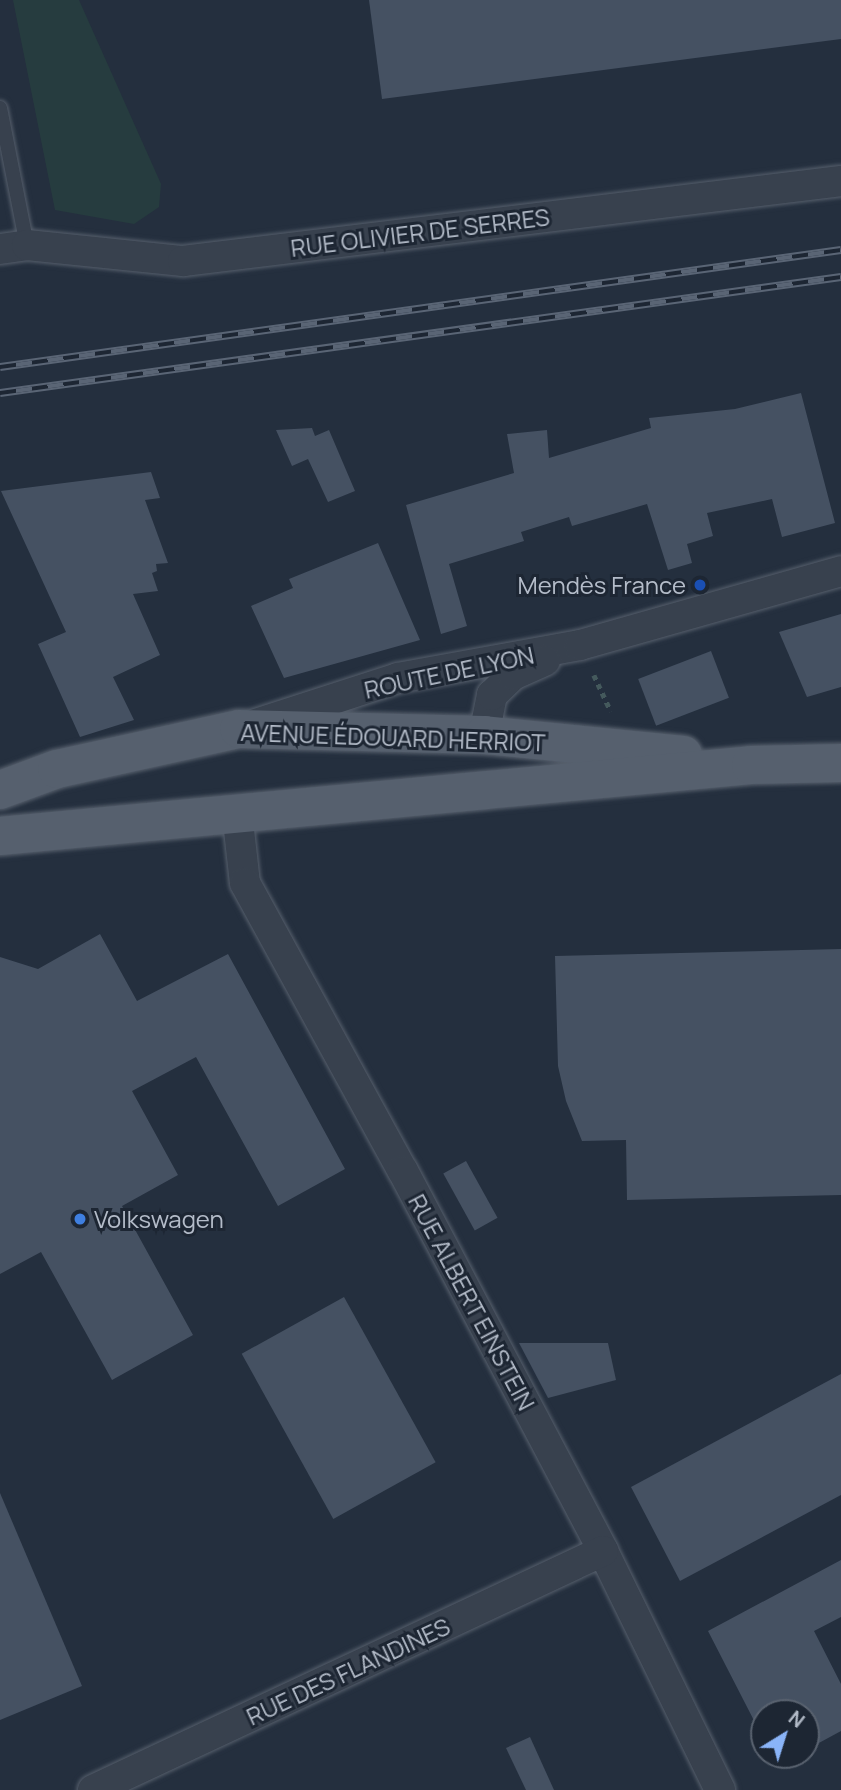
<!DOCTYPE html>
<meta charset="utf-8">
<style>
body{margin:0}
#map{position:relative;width:841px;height:1790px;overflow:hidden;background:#242f3e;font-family:Manrope,sans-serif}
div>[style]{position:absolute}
.green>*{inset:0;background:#263c3f}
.building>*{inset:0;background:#455162;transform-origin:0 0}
.path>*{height:4.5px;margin-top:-2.25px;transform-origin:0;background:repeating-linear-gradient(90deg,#44595c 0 5px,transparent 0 10px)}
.roads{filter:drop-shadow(0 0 2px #565f6c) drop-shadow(0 0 2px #565f6c)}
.lane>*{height:14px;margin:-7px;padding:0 7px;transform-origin:7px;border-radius:7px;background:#38414e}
.street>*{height:30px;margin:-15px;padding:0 15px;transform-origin:15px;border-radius:15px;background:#38414e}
.primary>*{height:38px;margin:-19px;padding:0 19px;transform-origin:19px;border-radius:19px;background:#56606e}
.rail>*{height:8px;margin-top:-4px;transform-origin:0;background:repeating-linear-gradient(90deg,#1d2633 0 16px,#5a6575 0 32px);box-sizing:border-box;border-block:2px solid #5a6575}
.dots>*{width:19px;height:19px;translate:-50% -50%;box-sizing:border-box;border:4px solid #1d2633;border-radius:50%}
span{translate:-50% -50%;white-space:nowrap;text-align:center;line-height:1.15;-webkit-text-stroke:6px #1d2633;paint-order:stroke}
.street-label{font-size:24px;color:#b4bcc9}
.poi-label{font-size:24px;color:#b4bcc9}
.right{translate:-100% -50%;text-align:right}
.left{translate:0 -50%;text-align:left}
.north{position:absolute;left:750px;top:1699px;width:70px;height:70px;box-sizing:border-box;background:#1d2633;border:2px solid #59626f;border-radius:50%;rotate:38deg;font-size:19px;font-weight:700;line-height:28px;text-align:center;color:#b4bcc9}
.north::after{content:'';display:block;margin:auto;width:24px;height:32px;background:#8ab4f8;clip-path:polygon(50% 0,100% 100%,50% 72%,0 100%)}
</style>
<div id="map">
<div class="green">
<div style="clip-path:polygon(13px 0,79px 0,161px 184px,159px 207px,134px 224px,55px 210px)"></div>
</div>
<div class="building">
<div style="clip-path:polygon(369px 0,841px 0,841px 39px,382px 99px)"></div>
<div style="clip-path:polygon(801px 393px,835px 523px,782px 537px,772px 499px,707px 513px,713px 536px,687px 544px,692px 563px,668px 570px,647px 504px,572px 526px,569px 517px,521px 532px,524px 541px,449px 564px,467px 626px,441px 634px,406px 505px,514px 473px,507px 434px,547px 430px,549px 458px,651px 428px,649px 418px,735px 409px)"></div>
<div style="clip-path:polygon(312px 428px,315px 436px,329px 430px,355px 491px,328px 502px,308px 459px,292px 466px,276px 430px)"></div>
<div style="clip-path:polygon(151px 472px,160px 498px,145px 500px,168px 563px,156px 564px,157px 571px,152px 573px,158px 591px,133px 594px,160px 655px,113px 677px,134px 720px,80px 737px,38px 644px,66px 632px,1px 491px)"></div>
<div style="clip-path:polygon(378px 543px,420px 640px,284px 678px,251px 606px,293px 588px,289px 579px)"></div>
<div style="clip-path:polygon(841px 614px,841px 687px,807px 697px,779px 632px)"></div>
<div style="left:711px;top:651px;width:50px;height:78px;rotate:69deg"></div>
<div style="clip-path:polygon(100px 934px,137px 1001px,228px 954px,345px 1169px,278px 1206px,196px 1057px,132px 1091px,178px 1175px,122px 1206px,193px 1335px,112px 1380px,41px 1252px,0 1274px,0 957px,38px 969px)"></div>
<div style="clip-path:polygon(841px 949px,841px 1195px,627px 1200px,626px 1140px,582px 1141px,566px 1101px,558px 1066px,555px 956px)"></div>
<div style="left:466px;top:1161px;width:65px;height:26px;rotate:61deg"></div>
<div style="left:344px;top:1297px;width:189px;height:117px;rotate:61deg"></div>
<div style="clip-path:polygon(519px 1343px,608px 1343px,616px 1380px,548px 1398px)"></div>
<div style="clip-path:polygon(841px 1374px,841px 1495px,680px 1581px,631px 1487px)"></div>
<div style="clip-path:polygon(0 1493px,82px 1686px,0 1720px)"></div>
<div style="clip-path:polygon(841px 1560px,841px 1617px,814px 1631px,841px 1684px,841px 1731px,806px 1750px,806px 1713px,764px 1713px,764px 1740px,708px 1631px)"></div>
<div style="clip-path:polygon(530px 1737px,554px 1790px,526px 1790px,506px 1748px)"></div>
<div style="clip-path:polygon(772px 1755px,797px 1755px,777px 1766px)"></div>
</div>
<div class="path">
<div style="left:594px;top:675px;width:40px;rotate:65deg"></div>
</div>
<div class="roads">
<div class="lane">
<div style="left:0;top:108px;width:140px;rotate:78.9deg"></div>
</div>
<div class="street">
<div style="left:0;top:249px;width:27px;rotate:-8deg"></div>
<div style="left:27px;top:245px;width:157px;rotate:5.9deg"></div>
<div style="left:183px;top:261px;width:663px;rotate:-6.93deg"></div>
<div style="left:256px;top:724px;width:149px;rotate:-17.9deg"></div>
<div style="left:398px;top:678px;width:185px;rotate:-10.3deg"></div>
<div style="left:580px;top:645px;width:271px;rotate:-15.8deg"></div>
<div style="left:484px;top:735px;width:41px;rotate:-78.7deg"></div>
<div style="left:492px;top:695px;width:29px;rotate:-44deg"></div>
<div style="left:513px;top:675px;width:35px;rotate:-24deg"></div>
<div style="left:237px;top:812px;width:71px;rotate:83.6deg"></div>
<div style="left:245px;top:883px;width:328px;rotate:61.3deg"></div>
<div style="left:403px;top:1171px;width:429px;rotate:62.2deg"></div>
<div style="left:603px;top:1551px;width:266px;rotate:63.9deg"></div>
<div style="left:93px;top:1790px;width:563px;rotate:-25.11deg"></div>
</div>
<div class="primary">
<div style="left:0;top:790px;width:61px;rotate:-20.2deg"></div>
<div style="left:57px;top:769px;width:186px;rotate:-12.4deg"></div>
<div style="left:239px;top:729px;width:245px;rotate:1.4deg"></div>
<div style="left:484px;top:735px;width:200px;rotate:5.7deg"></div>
<div style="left:0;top:836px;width:754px;rotate:-5.4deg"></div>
<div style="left:751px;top:765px;width:90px;rotate:-1.3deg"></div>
</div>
</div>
<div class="rail">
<div style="left:0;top:367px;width:849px;rotate:-7.92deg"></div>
<div style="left:0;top:393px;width:849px;rotate:-7.85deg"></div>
</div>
<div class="dots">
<div style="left:700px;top:585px;background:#1a4fb4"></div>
<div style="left:80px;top:1219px;background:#3f7fe0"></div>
</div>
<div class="street-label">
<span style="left:420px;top:232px;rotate:-7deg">RUE OLIVIER DE SERRES</span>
<span style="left:449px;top:672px;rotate:-12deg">ROUTE DE LYON</span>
<span style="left:393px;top:737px;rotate:2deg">AVENUE ÉDOUARD HERRIOT</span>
<span style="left:472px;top:1302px;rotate:62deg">RUE ALBERT EINSTEIN</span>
<span style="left:348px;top:1671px;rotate:-25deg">RUE DES FLANDINES</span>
</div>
<div class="poi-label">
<span class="right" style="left:686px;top:585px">Mendès France</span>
<span class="left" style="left:94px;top:1219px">Volkswagen</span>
</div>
<div class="north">N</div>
</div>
